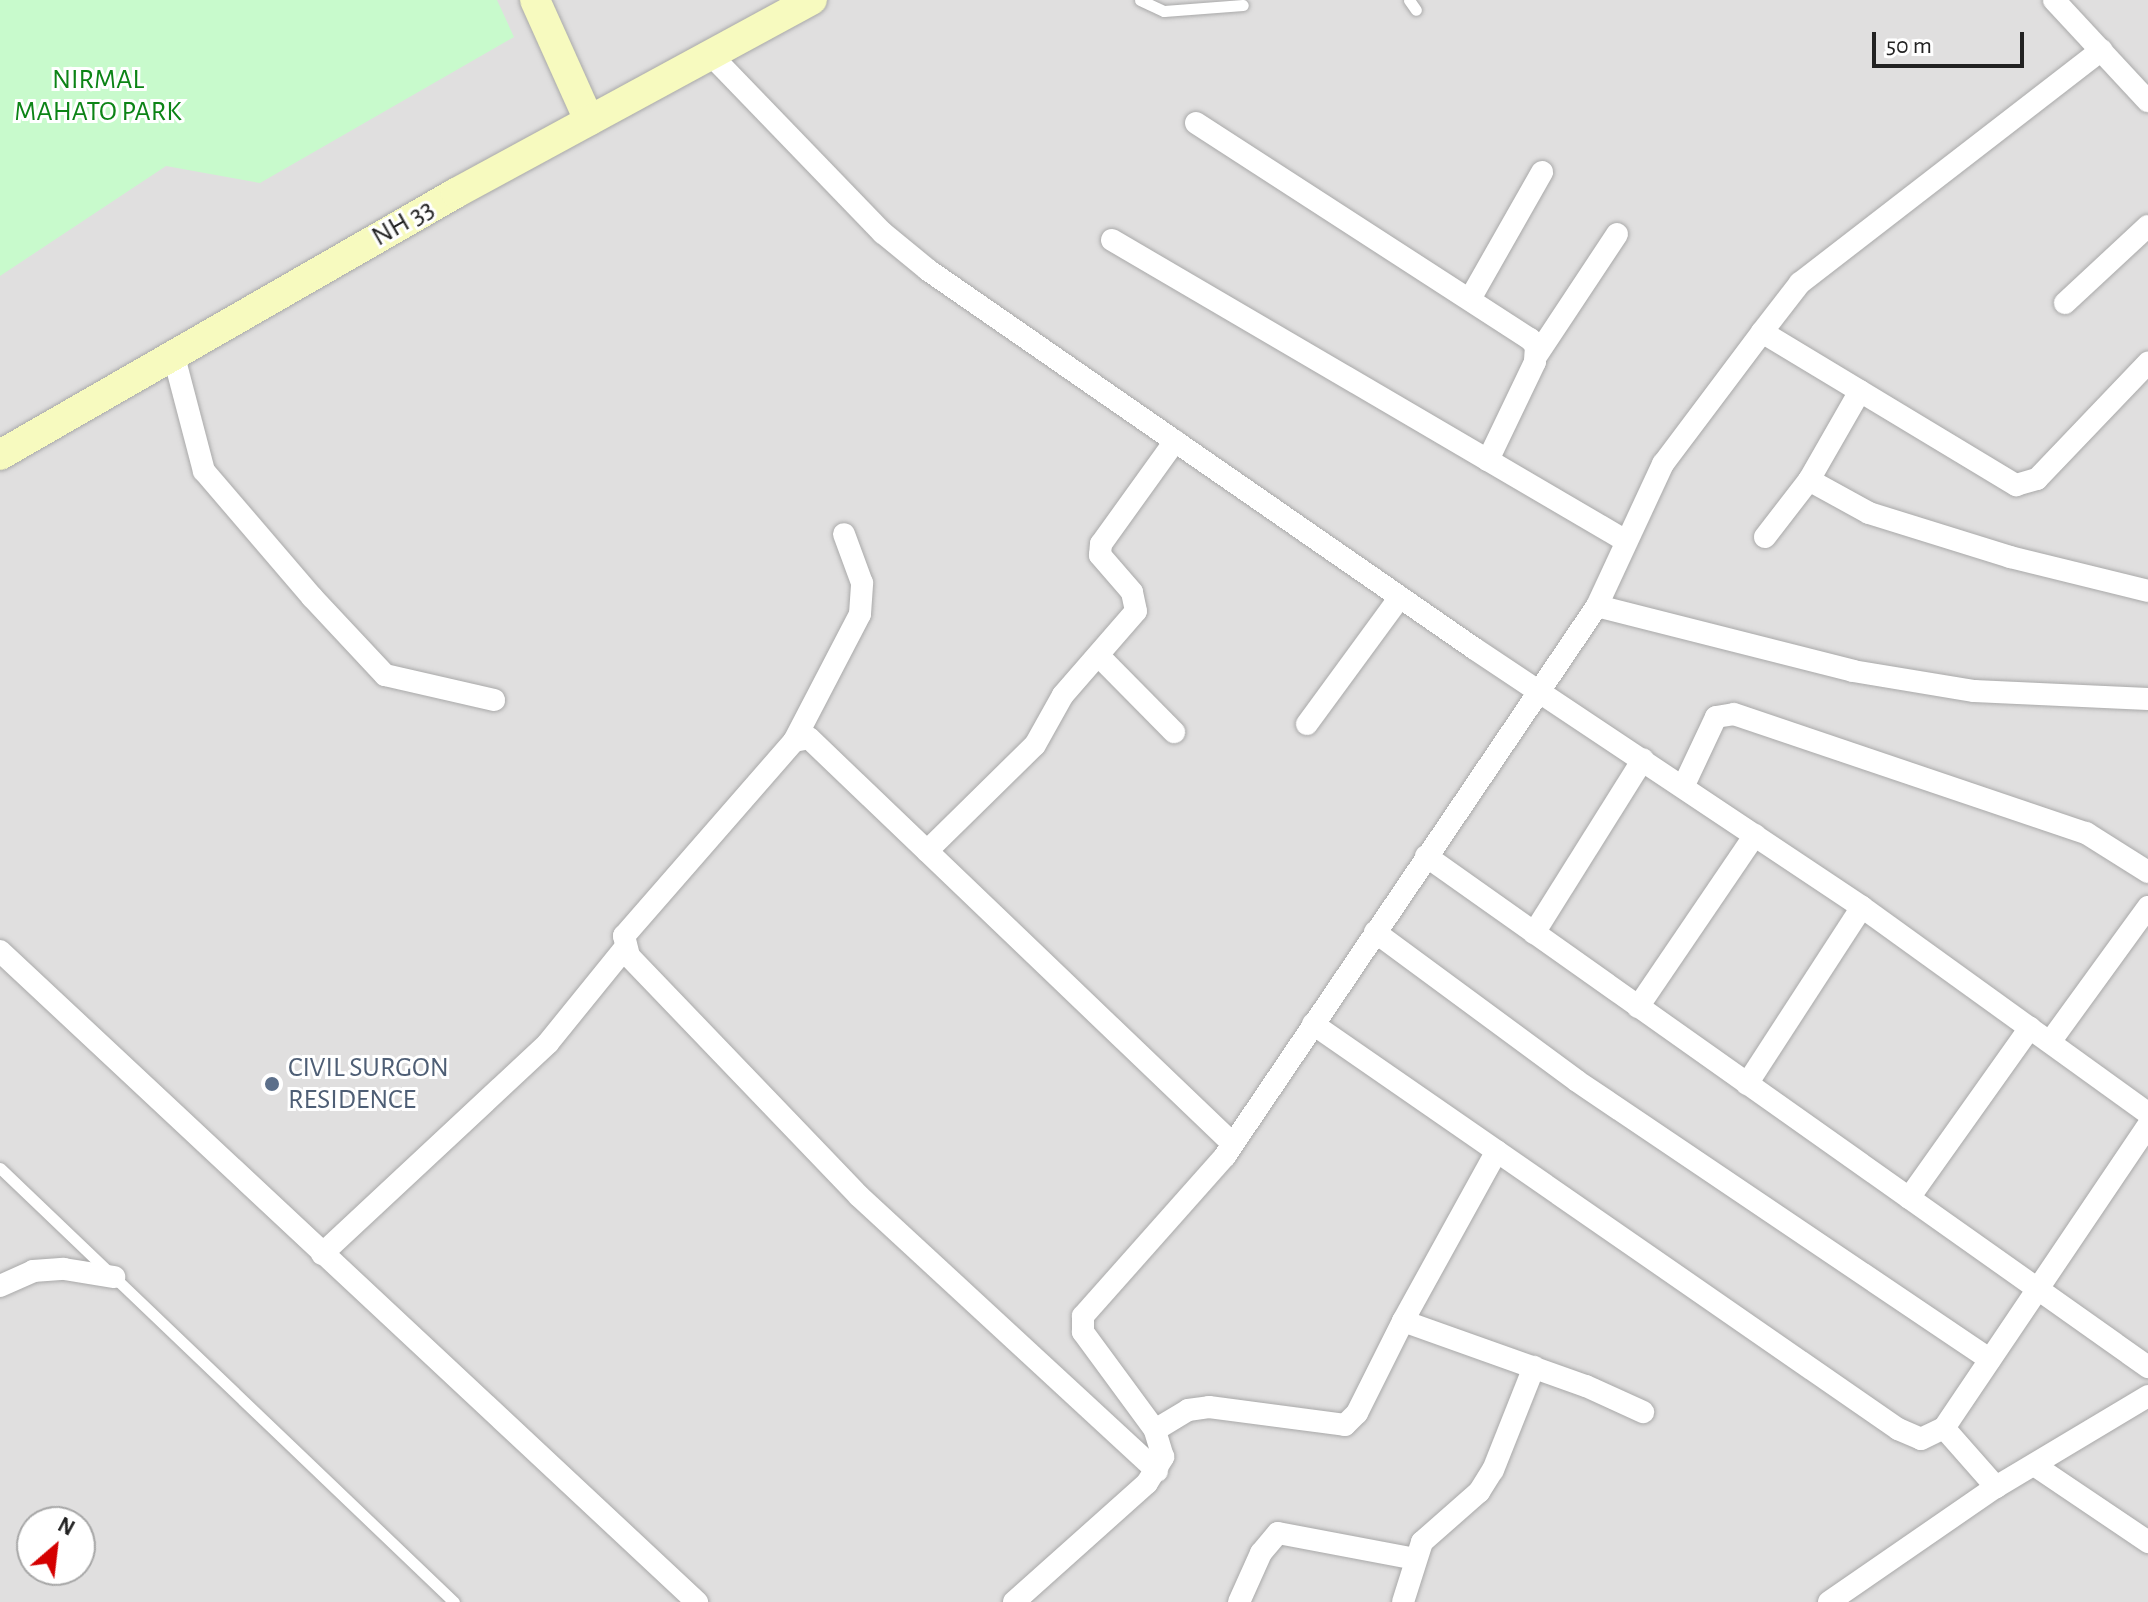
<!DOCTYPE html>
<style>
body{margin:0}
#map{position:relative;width:2148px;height:1602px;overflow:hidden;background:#f2efe9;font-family:"Alegreya Sans",sans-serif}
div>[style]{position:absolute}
.residential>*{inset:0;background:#e0dfdf}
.park>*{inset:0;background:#c8facc}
.roads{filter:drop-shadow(0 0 2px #a9a9a9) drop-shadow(0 0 2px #a9a9a9)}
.service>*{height:11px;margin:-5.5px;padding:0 5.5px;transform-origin:5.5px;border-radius:5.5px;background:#fff}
.minor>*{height:22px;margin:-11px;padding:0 11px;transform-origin:11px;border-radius:11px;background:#fff}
.secondary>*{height:30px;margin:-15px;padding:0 15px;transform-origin:15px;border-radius:15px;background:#f7fabf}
.dots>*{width:22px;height:22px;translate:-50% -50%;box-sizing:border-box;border:4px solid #fff;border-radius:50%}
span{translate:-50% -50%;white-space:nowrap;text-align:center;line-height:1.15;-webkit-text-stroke:6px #fff;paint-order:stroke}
.park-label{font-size:28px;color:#0c8416}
.street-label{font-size:28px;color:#222}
.service-label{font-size:28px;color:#4e5e75}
.left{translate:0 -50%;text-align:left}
.north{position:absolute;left:16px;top:1506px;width:80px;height:80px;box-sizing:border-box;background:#fff;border:2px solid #a7a7a7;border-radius:50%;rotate:28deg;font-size:22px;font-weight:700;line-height:32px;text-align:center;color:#222}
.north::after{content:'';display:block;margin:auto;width:28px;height:36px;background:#d40000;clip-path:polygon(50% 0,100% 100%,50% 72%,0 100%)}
.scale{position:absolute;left:1872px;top:32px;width:152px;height:36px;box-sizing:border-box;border:4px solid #222;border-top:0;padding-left:10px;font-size:24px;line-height:28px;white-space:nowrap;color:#222;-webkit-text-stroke:6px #fff;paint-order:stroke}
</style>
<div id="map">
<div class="residential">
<div style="clip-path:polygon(evenodd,0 0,2148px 0,2148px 1602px,0 1602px,0 0,32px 1522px,80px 1522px,80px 1570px,32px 1570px,32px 1522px)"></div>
</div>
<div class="park">
<div style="clip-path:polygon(0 0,497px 0,514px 37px,260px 183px,166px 166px,0 276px)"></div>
</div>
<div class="roads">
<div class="service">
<div style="left:1140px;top:0;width:26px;rotate:25deg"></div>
<div style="left:1164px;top:11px;width:79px;rotate:-4.3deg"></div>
<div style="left:1409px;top:0;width:12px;rotate:55deg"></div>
<div style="left:0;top:1168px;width:628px;rotate:43.71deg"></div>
</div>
<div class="minor">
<div style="left:2054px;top:0;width:138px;rotate:47.1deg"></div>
<div style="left:710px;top:54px;width:249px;rotate:46deg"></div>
<div style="left:883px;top:233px;width:58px;rotate:39.4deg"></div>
<div style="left:928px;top:270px;width:665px;rotate:34.72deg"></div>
<div style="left:1475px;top:649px;width:465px;rotate:33.7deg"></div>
<div style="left:1862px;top:907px;width:352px;rotate:35.8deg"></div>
<div style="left:1196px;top:123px;width:398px;rotate:32.9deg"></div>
<div style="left:1530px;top:339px;width:9px;rotate:49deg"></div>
<div style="left:1536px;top:346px;width:16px;rotate:94deg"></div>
<div style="left:1535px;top:362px;width:109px;rotate:115.6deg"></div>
<div style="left:1112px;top:240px;width:596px;rotate:30.35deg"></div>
<div style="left:1470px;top:299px;width:146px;rotate:-60.4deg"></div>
<div style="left:2065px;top:303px;width:113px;rotate:-42.9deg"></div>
<div style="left:1762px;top:332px;width:62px;rotate:-52.2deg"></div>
<div style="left:1800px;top:283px;width:381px;rotate:-37.7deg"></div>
<div style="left:173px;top:353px;width:122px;rotate:75.3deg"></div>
<div style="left:204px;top:471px;width:166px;rotate:49.4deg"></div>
<div style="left:312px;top:597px;width:107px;rotate:46.9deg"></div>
<div style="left:385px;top:675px;width:112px;rotate:12.9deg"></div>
<div style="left:1537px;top:355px;width:145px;rotate:-56.5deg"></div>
<div style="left:1860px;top:391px;width:103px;rotate:119.8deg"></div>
<div style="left:1809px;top:480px;width:68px;rotate:28.8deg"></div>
<div style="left:1869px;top:513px;width:148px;rotate:17.3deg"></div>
<div style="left:2010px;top:557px;width:142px;rotate:13.8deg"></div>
<div style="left:1765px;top:537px;width:72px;rotate:-52.3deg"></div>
<div style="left:1597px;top:606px;width:264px;rotate:14.2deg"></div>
<div style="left:1853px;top:671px;width:123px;rotate:9.4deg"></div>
<div style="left:1974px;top:691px;width:174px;rotate:2.6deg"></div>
<div style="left:1099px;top:656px;width:107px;rotate:45.4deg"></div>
<div style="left:1307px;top:724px;width:157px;rotate:-53.8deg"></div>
<div style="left:794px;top:741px;width:143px;rotate:-62.5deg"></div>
<div style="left:860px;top:614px;width:31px;rotate:-86deg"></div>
<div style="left:862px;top:583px;width:52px;rotate:-110.2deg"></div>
<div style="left:1684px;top:785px;width:75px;rotate:-64.8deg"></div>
<div style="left:1716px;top:717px;width:18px;rotate:-9deg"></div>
<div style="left:1734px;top:714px;width:372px;rotate:18.7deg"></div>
<div style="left:2086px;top:833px;width:73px;rotate:32.2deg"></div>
<div style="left:927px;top:851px;width:151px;rotate:-44.5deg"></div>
<div style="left:1035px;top:745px;width:57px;rotate:-60.8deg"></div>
<div style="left:1063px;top:695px;width:111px;rotate:-49deg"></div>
<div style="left:1136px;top:611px;width:19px;rotate:-102deg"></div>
<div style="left:1132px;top:592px;width:49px;rotate:-130.9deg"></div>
<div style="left:1100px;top:555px;width:11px;rotate:-85deg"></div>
<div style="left:1101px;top:544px;width:127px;rotate:-54.3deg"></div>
<div style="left:1426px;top:856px;width:885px;rotate:35.29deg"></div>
<div style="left:1375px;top:932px;width:251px;rotate:36.4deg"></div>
<div style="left:1577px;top:1081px;width:498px;rotate:34deg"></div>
<div style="left:1534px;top:933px;width:205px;rotate:-57.9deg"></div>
<div style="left:0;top:951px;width:954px;rotate:43.05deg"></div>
<div style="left:1638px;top:1007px;width:208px;rotate:-55.8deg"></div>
<div style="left:1313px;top:1024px;width:712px;rotate:34.7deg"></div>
<div style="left:1898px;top:1429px;width:25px;rotate:23deg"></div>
<div style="left:1921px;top:1439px;width:25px;rotate:-26deg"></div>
<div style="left:1944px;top:1428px;width:79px;rotate:48.6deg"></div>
<div style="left:2050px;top:1042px;width:167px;rotate:-54deg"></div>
<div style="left:1747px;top:1084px;width:211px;rotate:-57deg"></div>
<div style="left:1909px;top:1198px;width:209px;rotate:-54.6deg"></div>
<div style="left:322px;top:1254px;width:309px;rotate:-43deg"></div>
<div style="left:548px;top:1043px;width:121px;rotate:-51deg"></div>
<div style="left:0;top:1286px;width:36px;rotate:-24deg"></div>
<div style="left:33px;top:1271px;width:31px;rotate:-4deg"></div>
<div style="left:64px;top:1269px;width:51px;rotate:9.1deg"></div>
<div style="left:1403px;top:1321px;width:194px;rotate:-61.1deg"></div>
<div style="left:1944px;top:1428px;width:364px;rotate:-56deg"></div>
<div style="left:1155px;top:1430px;width:39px;rotate:-31deg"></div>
<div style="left:1188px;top:1410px;width:21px;rotate:-8deg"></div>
<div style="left:1209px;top:1407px;width:137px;rotate:7.5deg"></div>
<div style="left:1345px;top:1425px;width:17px;rotate:-45deg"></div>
<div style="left:1357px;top:1413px;width:103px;rotate:-63.4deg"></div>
<div style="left:1403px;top:1321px;width:194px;rotate:19.6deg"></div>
<div style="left:1586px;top:1386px;width:63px;rotate:24.5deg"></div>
<div style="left:2034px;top:1465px;width:138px;rotate:34deg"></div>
<div style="left:1157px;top:1471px;width:405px;rotate:-137.3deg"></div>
<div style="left:859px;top:1196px;width:332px;rotate:-133.8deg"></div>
<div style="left:629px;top:956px;width:21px;rotate:-104deg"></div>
<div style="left:624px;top:936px;width:259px;rotate:-48.9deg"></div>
<div style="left:794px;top:741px;width:15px;rotate:-11deg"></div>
<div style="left:809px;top:738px;width:587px;rotate:43.76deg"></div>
<div style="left:1014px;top:1602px;width:178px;rotate:-41.8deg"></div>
<div style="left:1147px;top:1483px;width:31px;rotate:-58deg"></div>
<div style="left:1163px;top:1457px;width:28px;rotate:-107deg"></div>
<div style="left:1155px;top:1430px;width:122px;rotate:-126.3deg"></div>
<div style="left:1083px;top:1332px;width:16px;rotate:-90deg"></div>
<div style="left:1083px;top:1316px;width:214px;rotate:-48.4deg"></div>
<div style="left:1225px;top:1156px;width:664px;rotate:-55.93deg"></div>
<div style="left:1597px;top:606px;width:157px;rotate:-65.1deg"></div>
<div style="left:1663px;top:464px;width:165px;rotate:-53.1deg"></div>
<div style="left:1762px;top:332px;width:297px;rotate:31.1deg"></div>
<div style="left:2016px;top:485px;width:22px;rotate:-16deg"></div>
<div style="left:2037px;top:479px;width:161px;rotate:-46.3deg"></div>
<div style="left:1239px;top:1602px;width:54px;rotate:-65.8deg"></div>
<div style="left:1261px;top:1553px;width:26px;rotate:-50deg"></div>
<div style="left:1278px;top:1533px;width:140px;rotate:10.7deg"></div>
<div style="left:1403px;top:1602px;width:63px;rotate:-72.4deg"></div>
<div style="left:1422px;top:1542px;width:76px;rotate:-41.3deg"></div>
<div style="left:1479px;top:1492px;width:26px;rotate:-58deg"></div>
<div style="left:1493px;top:1470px;width:111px;rotate:-68.3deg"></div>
<div style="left:1829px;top:1602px;width:203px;rotate:-34.6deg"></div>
<div style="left:1996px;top:1487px;width:177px;rotate:-30.9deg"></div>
</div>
<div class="secondary">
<div style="left:535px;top:0;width:132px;rotate:65.8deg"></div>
<div style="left:0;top:455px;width:526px;rotate:-29.88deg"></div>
<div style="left:456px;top:193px;width:405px;rotate:-28.5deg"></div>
</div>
</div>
<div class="dots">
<div style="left:272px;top:1084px;background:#5c6f8a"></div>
</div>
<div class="park-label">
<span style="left:98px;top:96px">NIRMAL<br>MAHATO PARK</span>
</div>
<div class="street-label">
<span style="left:403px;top:223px;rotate:-30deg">NH 33</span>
</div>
<div class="service-label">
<span class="left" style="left:288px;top:1084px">CIVIL SURGON<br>RESIDENCE</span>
</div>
<div class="north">N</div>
<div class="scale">50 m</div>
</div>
